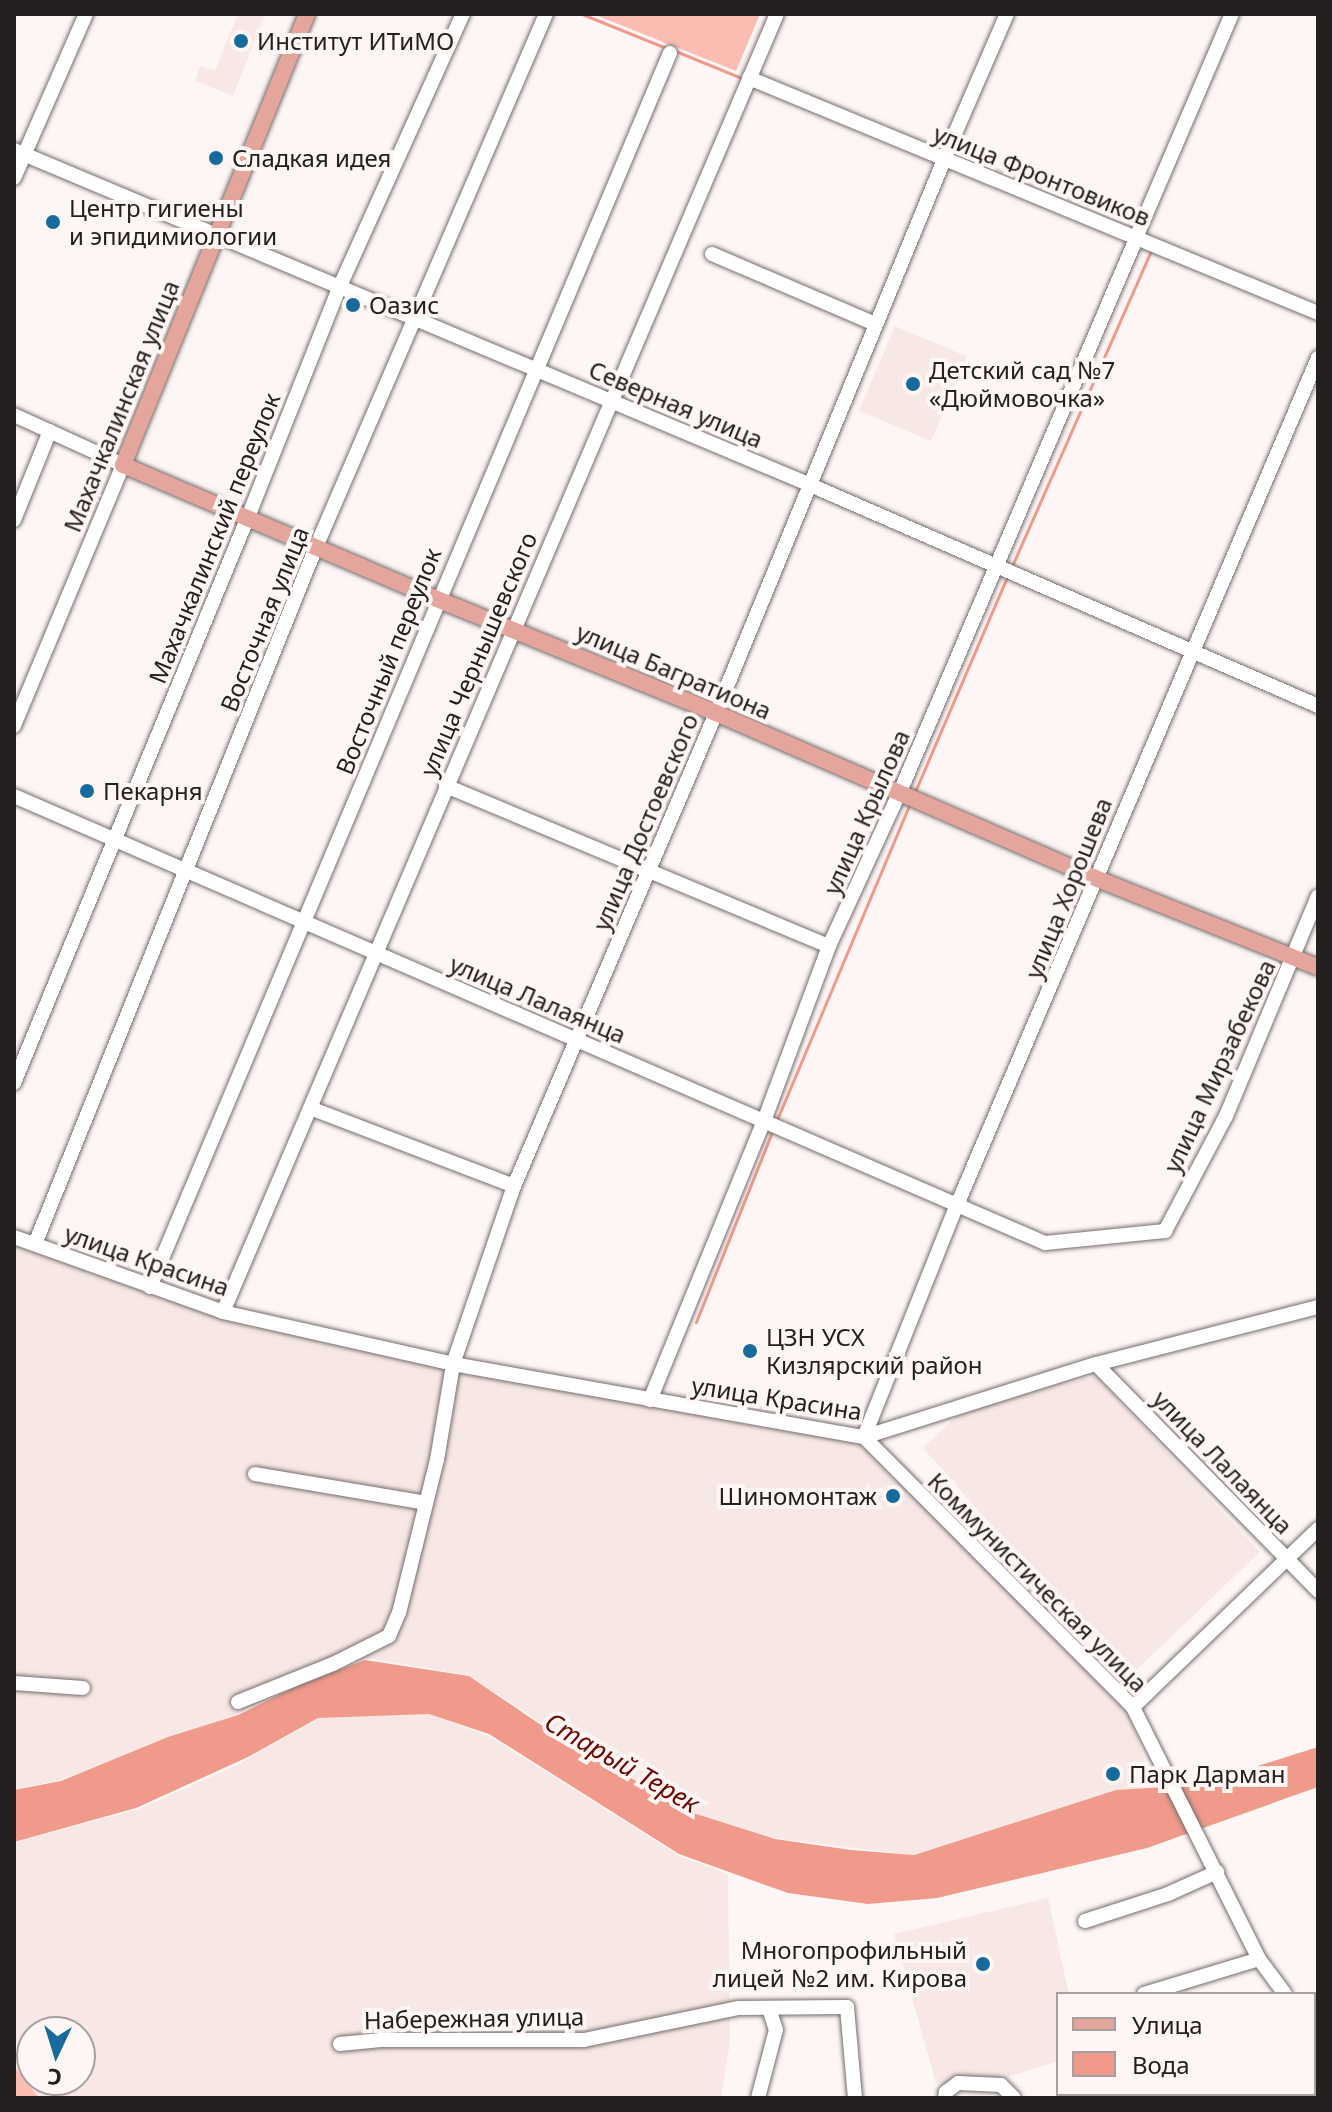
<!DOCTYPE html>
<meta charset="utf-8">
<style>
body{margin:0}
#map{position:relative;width:1332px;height:2112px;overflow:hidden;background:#fef6f5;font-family:"Noto Sans",sans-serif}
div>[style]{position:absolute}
.built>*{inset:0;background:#f8e8e5;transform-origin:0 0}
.green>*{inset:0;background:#f9bdb2}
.water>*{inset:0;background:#ef9a8b}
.stream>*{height:3px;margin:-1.5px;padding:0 1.5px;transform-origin:1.5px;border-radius:1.5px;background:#ef9a8b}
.roads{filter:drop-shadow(0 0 2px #746d6c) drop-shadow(0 0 2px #746d6c)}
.minor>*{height:14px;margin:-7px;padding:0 7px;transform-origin:7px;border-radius:7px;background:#fff}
.major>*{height:16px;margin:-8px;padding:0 8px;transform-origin:8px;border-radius:8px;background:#e4a69c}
.dots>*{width:22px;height:22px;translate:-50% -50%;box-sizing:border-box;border:4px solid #fef6f5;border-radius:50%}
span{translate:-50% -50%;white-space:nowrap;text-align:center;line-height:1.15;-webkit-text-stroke:8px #fef6f5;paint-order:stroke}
.poi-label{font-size:24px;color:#23201f}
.left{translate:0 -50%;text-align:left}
.right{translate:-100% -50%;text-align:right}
.street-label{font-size:24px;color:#23201f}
.water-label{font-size:26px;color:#6d0600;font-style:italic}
.frame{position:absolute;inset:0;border:16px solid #23201f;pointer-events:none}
.legend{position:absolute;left:1056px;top:1992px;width:260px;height:104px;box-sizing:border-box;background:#fef6f5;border:2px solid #a6a09f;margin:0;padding:10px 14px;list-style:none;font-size:24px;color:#23201f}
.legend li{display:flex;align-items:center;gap:16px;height:40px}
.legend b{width:40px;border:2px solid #a6a09f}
.north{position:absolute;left:16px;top:2016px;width:80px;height:80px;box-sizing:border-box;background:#fef6f5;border:2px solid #a6a09f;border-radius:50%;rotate:184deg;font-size:22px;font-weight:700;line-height:32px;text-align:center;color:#23201f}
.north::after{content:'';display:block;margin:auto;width:28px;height:36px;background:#176b9c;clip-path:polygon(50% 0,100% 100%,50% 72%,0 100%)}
</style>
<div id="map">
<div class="built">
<div style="clip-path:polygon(234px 14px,265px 14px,233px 96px,195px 81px,200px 66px,215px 71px,237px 16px)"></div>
<div style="left:895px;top:326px;width:78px;height:92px;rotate:23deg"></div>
<div style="clip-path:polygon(14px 1240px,211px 1314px,863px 1443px,1129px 1714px,1154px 1788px,1117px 1790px,912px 1855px,766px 1837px,689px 1811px,547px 1727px,468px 1675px,366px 1658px,235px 1715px,61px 1780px,14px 1789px)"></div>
<div style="clip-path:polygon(1096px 1376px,1260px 1552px,1127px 1679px,923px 1448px,969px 1405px)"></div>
<div style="clip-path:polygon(evenodd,427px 1713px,489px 1736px,680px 1856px,728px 1874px,730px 2043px,721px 2098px,39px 2098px,14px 2066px,14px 1842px,139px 1809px,237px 1765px,319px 1718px,427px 1713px,32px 2032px,80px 2032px,80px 2080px,32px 2080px,32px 2032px)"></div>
<div style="clip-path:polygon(1048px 1898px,1069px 1994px,1058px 1994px,1058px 2061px,1005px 2078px,936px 2083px,894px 1934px)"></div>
</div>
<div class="green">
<div style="clip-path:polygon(593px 14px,760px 14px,736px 71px)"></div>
<div style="clip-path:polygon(14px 2066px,39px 2098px,14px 2098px)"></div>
</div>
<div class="water">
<div style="clip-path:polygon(365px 1660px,469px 1676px,538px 1723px,687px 1811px,775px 1839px,851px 1850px,914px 1855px,1116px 1790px,1198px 1785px,1318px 1747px,1318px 1787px,1147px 1848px,937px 1898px,868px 1904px,788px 1893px,679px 1854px,489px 1734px,429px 1714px,318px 1718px,248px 1757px,136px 1808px,14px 1842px,14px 1790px,61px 1781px,168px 1737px,238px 1715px,299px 1685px)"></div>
</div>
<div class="stream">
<div style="left:582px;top:14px;width:91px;rotate:22deg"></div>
<div style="left:673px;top:50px;width:77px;rotate:22.2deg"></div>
<div style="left:1012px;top:566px;width:344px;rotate:-66.2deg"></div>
<div style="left:914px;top:794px;width:236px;rotate:-66.8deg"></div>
<div style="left:776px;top:1122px;width:344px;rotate:-67.2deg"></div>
<div style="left:696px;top:1322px;width:208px;rotate:-68.2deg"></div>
</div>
<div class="roads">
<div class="minor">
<div style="left:749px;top:78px;width:616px;rotate:22.44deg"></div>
<div style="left:14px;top:150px;width:861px;rotate:22.81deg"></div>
<div style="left:808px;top:484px;width:556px;rotate:23.52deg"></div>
<div style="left:943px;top:161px;width:160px;rotate:-66.5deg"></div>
<div style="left:14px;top:178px;width:179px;rotate:-66.3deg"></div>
<div style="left:1135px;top:240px;width:246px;rotate:-66.8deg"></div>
<div style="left:712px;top:254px;width:177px;rotate:23.2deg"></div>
<div style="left:14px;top:415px;width:120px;rotate:24.6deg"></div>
<div style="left:123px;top:465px;width:283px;rotate:112.7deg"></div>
<div style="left:14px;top:520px;width:96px;rotate:-68deg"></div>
<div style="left:446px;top:786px;width:415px;rotate:22.7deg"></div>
<div style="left:14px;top:796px;width:1124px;rotate:23.44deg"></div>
<div style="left:1045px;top:1243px;width:121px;rotate:-5.7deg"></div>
<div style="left:1165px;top:1231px;width:130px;rotate:-62.1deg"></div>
<div style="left:1226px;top:1116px;width:238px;rotate:-67.3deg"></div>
<div style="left:14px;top:1083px;width:612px;rotate:-67.54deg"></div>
<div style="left:248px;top:517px;width:249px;rotate:-68.3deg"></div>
<div style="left:340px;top:286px;width:299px;rotate:-65.7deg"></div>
<div style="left:310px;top:1108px;width:218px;rotate:20.9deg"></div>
<div style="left:14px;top:1237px;width:222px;rotate:19.7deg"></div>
<div style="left:223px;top:1312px;width:236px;rotate:12.7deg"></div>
<div style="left:453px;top:1364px;width:417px;rotate:10.1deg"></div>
<div style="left:864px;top:1437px;width:243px;rotate:-17.5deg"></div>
<div style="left:1096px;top:1364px;width:229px;rotate:-14.4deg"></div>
<div style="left:35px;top:1244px;width:752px;rotate:-68.04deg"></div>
<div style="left:316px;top:547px;width:581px;rotate:-66.66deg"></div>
<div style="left:150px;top:1287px;width:1339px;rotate:-67.15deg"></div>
<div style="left:223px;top:1312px;width:1411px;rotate:-66.89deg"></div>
<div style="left:1096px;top:1364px;width:318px;rotate:45.6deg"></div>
<div style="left:650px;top:1400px;width:301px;rotate:-67.8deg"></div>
<div style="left:764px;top:1121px;width:187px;rotate:-69.6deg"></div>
<div style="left:829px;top:946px;width:167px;rotate:-65.3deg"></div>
<div style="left:899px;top:794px;width:596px;rotate:-66.88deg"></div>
<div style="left:255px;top:1474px;width:173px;rotate:9.6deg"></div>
<div style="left:14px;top:1683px;width:69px;rotate:4.1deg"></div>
<div style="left:238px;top:1702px;width:102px;rotate:-21.8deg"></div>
<div style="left:333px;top:1664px;width:63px;rotate:-26.6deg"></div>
<div style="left:389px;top:1636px;width:25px;rotate:-67deg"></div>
<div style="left:399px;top:1613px;width:158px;rotate:-76.1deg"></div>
<div style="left:437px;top:1460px;width:97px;rotate:-80.5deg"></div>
<div style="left:453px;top:1364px;width:188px;rotate:-71.1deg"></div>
<div style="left:514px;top:1186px;width:514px;rotate:-66.87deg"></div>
<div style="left:716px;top:713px;width:591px;rotate:-67.6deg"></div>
<div style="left:1133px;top:1707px;width:257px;rotate:-43.9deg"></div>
<div style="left:1085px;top:1921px;width:87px;rotate:-18deg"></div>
<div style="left:1168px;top:1894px;width:54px;rotate:-24.2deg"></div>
<div style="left:1144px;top:1994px;width:120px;rotate:-16.9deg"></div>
<div style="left:1285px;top:1994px;width:44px;rotate:-126.6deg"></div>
<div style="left:1259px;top:1959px;width:282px;rotate:-116.6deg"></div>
<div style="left:1133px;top:1707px;width:381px;rotate:-134.9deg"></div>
<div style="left:864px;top:1437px;width:250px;rotate:-68.2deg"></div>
<div style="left:957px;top:1205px;width:921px;rotate:-66.92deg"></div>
<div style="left:1314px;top:2020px;width:6px;rotate:-51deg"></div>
<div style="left:340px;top:2044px;width:41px;rotate:-5.6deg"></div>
<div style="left:381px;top:2040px;width:203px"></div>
<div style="left:584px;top:2040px;width:158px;rotate:-11.7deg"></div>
<div style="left:739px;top:2008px;width:108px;rotate:-0.5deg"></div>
<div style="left:847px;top:2007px;width:91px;rotate:85deg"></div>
<div style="left:1087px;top:2094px;width:4px;rotate:63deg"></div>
<div style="left:1229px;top:2094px;width:5px;rotate:53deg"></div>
<div style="left:758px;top:2098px;width:70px;rotate:-75.2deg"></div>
<div style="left:776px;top:2030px;width:23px;rotate:-108deg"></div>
<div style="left:945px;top:2098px;width:6px;rotate:-81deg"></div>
<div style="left:946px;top:2092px;width:15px;rotate:-37deg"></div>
<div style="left:958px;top:2083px;width:43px;rotate:2.7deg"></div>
<div style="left:1001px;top:2085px;width:18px;rotate:45deg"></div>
<div style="left:1246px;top:2098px;width:5px;rotate:-53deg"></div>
</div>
<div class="major">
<div style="left:307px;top:14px;width:487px;rotate:112.2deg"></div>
<div style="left:123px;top:465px;width:341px;rotate:23.1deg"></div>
<div style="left:437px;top:599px;width:301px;rotate:22.2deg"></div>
<div style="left:716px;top:713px;width:413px;rotate:23.5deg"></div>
<div style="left:1095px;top:878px;width:240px;rotate:21.8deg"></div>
</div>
</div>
<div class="dots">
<div style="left:241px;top:41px;background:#176b9c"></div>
<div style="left:216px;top:158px;background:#176b9c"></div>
<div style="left:53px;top:222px;background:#176b9c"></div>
<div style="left:353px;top:305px;background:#176b9c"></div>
<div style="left:913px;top:384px;background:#176b9c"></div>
<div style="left:87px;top:791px;background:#176b9c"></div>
<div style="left:750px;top:1351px;background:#176b9c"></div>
<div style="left:893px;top:1496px;background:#176b9c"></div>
<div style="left:1113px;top:1774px;background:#176b9c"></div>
<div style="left:983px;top:1964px;background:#176b9c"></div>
</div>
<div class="poi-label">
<span class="left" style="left:257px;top:41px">Институт ИТиМО</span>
<span class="left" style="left:232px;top:158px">Сладкая идея</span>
<span class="left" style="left:69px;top:222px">Центр гигиены<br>и эпидимиологии</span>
<span class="left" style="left:369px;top:305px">Оазис</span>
<span class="left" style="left:929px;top:384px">Детский сад №7<br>«Дюймовочка»</span>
<span class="left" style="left:103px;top:791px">Пекарня</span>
<span class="left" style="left:766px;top:1351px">ЦЗН УСХ<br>Кизлярский район</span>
<span class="right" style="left:877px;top:1496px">Шиномонтаж</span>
<span class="left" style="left:1129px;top:1774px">Парк Дарман</span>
<span class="right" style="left:967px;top:1964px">Многопрофильный<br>лицей №2 им. Кирова</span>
</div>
<div class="street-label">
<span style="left:1042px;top:175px;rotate:22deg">улица Фронтовиков</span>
<span style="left:676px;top:404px;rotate:23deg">Северная улица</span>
<span style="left:121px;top:406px;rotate:-68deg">Махачкалинская улица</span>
<span style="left:214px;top:538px;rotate:-68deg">Махачкалинский переулок</span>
<span style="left:264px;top:619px;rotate:-68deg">Восточная улица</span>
<span style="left:478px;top:654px;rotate:-67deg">улица Чернышевского</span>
<span style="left:388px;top:661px;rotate:-68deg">Восточный переулок</span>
<span style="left:674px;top:671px;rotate:23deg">улица Багратиона</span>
<span style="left:866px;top:812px;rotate:-66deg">улица Крылова</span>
<span style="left:645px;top:822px;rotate:-67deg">улица Достоевского</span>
<span style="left:1068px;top:888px;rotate:-68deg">улица Хорошева</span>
<span style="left:538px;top:999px;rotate:23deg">улица Лалаянца</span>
<span style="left:1219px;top:1066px;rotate:-65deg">улица Мирзабекова</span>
<span style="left:147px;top:1260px;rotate:19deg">улица Красина</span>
<span style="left:777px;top:1398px;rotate:9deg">улица Красина</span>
<span style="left:1223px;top:1462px;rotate:46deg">улица Лалаянца</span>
<span style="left:1038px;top:1582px;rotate:45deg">Коммунистическая улица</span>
<span style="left:474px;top:2018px;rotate:-1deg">Набережная улица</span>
</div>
<div class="water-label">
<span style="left:622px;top:1763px;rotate:30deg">Старый Терек</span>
</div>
<div class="frame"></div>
<ul class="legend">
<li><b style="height:10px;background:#e4a69c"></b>Улица</li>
<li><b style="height:22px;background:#ef9a8b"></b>Вода</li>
</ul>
<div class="north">С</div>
</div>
